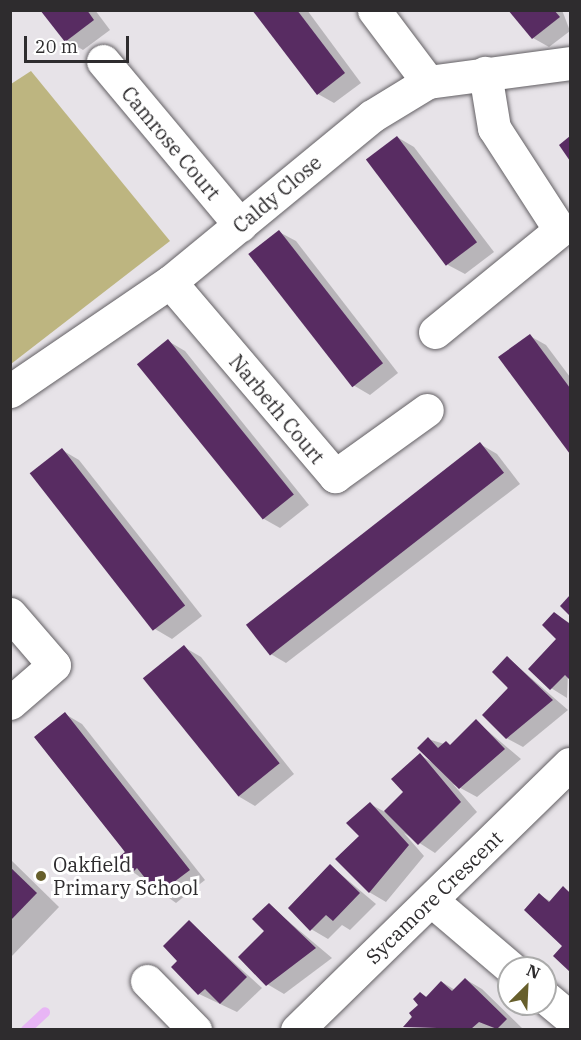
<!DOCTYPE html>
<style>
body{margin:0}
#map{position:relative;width:581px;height:1040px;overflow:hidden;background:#e7e3e8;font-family:"IBM Plex Serif",serif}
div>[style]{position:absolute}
.green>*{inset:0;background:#bdb580}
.shadow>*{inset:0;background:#0003}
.stream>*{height:10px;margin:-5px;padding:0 5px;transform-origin:5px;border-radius:5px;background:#e8b5f5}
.building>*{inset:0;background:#582c62;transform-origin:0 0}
.roads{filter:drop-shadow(0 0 2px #636064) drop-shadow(0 0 2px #636064)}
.minor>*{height:33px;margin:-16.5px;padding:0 16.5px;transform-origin:16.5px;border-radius:16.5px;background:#fff}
.dots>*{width:16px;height:16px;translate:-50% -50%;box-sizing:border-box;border:3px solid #fff;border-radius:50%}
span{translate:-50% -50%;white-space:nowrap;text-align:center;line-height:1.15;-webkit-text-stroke:6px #fff;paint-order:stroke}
.street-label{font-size:20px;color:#2e2c2e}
.poi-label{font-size:20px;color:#2e2c2e}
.left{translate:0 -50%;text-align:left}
.frame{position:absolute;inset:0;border:12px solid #2e2c2e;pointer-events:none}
.north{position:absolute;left:497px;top:956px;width:60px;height:60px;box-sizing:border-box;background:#fff;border:2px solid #ababab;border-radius:50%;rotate:24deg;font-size:16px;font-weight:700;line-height:24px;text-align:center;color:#2e2c2e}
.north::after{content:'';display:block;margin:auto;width:21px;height:27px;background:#675f2c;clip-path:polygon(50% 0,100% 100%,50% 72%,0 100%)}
.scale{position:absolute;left:24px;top:36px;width:105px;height:27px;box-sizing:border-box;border:3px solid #2e2c2e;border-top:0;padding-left:8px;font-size:18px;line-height:21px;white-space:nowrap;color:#2e2c2e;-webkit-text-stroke:4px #fff;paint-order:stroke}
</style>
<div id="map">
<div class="green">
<div style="clip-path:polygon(31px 71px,170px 241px,11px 364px,11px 84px)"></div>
</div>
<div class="shadow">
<div style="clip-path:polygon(43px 10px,95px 10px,110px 30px,83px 50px,66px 40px)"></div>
<div style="clip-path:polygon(254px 10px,307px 10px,361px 83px,334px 103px,318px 94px)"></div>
<div style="clip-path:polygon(511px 10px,562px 10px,570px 31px,549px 47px,533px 38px)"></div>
<div style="clip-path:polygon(397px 137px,414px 147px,494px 252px,465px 274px,448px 265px)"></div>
<div style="clip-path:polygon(279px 232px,296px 241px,398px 373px,370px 395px,353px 385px)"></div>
<div style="clip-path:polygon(530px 336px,546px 345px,570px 377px,570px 451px,500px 358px)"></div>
<div style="clip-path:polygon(168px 341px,185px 351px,309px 505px,280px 528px,264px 519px)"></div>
<div style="clip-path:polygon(480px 444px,497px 454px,520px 484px,286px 663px,269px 653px)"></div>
<div style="clip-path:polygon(62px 450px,79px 460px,202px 616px,172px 639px,155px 629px)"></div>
<div style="clip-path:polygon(554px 614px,570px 623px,567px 698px,551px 688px,558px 639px)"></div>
<div style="clip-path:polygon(184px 647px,201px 657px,294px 774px,255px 806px,238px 796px)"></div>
<div style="clip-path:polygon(508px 658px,568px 710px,523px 747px,506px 738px)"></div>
<div style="clip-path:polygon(65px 714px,82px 724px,205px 880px,176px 903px,133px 872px)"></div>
<div style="clip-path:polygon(476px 721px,521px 759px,477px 797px,453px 784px,477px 812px,435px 853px,404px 833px,424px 856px,386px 902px,369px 892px,361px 836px,370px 804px,385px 812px,405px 792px,420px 755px,433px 763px,428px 739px,451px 746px)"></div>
<div style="clip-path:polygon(10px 859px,59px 907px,10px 958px)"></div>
<div style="clip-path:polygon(331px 866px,376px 904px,350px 930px,342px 925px,328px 939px,311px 929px)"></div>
<div style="clip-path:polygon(563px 888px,570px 892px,570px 970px,555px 956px,564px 946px,539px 895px,552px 902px)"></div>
<div style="clip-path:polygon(269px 905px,332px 958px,284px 994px,267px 984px)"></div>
<div style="clip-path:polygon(189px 922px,262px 988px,237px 1012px,199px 994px)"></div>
<div style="clip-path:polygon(465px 979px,482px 989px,523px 1029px,405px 1026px,420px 1004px,420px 993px,427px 997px,442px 982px,455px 990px)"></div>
</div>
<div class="stream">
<div style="left:26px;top:1030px;width:26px;rotate:-43deg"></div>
</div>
<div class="building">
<div style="clip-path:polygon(40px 10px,87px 10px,94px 20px,65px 42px)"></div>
<div style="clip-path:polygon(252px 10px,297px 10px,345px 73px,317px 95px)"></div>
<div style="clip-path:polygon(508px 10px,554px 10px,560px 17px,532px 39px)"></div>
<div style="left:397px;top:136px;width:133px;height:39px;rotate:53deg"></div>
<div style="clip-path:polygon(570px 136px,570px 161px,559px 145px)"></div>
<div style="left:279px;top:230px;width:169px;height:39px;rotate:52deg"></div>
<div style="clip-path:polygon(530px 334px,570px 388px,570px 454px,498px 357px)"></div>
<div style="left:168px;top:339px;width:200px;height:40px;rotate:51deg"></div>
<div style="left:480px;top:442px;width:39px;height:297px;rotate:52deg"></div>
<div style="left:62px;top:448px;width:200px;height:41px;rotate:52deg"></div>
<div style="clip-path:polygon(570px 595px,570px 616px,560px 606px)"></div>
<div style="clip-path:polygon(554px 612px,570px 624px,570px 680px,565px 675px,550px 690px,528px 669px,556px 639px,542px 625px)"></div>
<div style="left:184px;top:645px;width:152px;height:53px;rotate:51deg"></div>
<div style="clip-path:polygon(507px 656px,553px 700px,506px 739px,482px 715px,508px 688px,492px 672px)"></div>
<div style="clip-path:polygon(65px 712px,190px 870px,158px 894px,137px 868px,132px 873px,119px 857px,125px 852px,34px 737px)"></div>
<div style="clip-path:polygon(476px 719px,505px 749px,459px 789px,417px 748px,428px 737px,438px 748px,446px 741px,450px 745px)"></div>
<div style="clip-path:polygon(420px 753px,461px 802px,418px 845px,384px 811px,403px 792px,391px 779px)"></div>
<div style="clip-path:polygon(370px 802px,409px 845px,369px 893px,335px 859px,359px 836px,346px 823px)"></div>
<div style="clip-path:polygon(330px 864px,360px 893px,333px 921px,326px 915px,310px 931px,288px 908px)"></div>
<div style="clip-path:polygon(10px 867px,37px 893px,10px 921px)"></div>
<div style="clip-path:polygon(563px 886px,570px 893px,570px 972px,553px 956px,562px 946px,524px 910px,539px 893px,549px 902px)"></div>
<div style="clip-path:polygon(269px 903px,316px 948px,266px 986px,238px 957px,264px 931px,252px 919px)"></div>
<div style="clip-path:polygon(189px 920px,247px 977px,220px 1004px,205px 989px,198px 995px,171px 967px,177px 961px,163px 946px)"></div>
<div style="clip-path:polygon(465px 978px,507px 1019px,497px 1029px,479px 1022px,471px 1029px,403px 1027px,412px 1017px,409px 1013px,418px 1005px,413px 999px,420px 992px,426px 997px,441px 981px,452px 991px)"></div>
</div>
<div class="roads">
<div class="minor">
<div style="left:374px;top:10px;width:90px;rotate:53.1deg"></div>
<div style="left:103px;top:61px;width:214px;rotate:50.1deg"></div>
<div style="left:170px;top:282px;width:255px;rotate:49.6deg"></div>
<div style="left:335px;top:476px;width:113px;rotate:-35.7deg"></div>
<div style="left:435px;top:332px;width:161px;rotate:-39.2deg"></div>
<div style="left:560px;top:230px;width:121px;rotate:-122.9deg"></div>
<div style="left:494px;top:128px;width:56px;rotate:-99.3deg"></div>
<div style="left:10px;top:391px;width:194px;rotate:-34.3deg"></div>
<div style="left:170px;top:282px;width:261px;rotate:-39.4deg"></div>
<div style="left:372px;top:116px;width:66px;rotate:-31.3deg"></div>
<div style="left:428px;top:82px;width:143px;rotate:-7.6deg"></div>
<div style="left:10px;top:614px;width:67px;rotate:49.2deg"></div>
<div style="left:54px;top:665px;width:58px;rotate:139.2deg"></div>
<div style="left:431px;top:900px;width:105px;rotate:40.4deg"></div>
<div style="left:147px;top:981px;width:69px;rotate:45.6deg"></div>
<div style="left:545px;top:997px;width:33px;rotate:40deg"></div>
<div style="left:297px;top:1030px;width:381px;rotate:-44.3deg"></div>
</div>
</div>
<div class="dots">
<div style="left:41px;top:876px;background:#675f2c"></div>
</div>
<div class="street-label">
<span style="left:171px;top:143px;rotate:50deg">Camrose Court</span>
<span style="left:277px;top:194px;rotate:-40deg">Caldy Close</span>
<span style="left:277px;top:409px;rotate:50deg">Narbeth Court</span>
<span style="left:434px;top:897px;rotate:-44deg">Sycamore Crescent</span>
</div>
<div class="poi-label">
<span class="left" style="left:53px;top:876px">Oakfield<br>Primary School</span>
</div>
<div class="frame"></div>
<div class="north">N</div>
<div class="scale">20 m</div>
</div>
